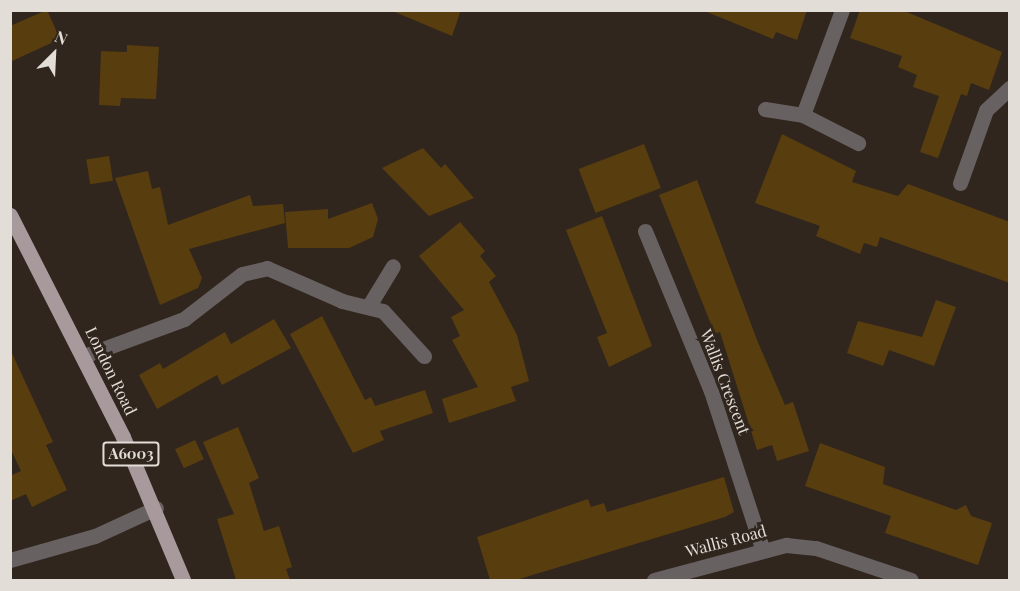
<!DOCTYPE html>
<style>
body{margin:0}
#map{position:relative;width:1020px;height:591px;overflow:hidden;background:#30261e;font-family:"Playfair Display",serif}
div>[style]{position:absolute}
.building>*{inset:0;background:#583d0e;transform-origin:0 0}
.minor>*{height:15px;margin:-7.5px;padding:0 7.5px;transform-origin:7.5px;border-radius:7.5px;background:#686162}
.major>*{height:15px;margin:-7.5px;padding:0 7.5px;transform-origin:7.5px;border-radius:7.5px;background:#a8999c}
span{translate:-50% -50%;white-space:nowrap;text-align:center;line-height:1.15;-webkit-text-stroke:6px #30261e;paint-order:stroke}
.shield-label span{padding:2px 4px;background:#30261e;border:2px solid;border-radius:4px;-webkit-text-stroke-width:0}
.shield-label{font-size:15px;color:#e3ddd7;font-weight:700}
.street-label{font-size:16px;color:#e3ddd7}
.frame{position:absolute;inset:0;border:12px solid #e3ddd7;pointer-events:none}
.north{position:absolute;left:24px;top:24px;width:60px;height:60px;-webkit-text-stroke:4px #30261e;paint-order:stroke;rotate:24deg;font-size:16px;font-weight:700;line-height:24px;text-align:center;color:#e3ddd7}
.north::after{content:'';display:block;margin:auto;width:21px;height:27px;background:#e3ddd7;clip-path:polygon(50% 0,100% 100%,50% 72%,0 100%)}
</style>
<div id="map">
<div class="building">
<div style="clip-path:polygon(47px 10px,60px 39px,10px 62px,10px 26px)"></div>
<div style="clip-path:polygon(390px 10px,461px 10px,452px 36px)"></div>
<div style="clip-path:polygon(702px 10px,807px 10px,797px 40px,776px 32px,773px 39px)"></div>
<div style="clip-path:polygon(860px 10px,902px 10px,1002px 52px,989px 90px,971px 83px,967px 96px,961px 94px,938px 158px,920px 152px,939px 96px,913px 87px,917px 75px,898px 67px,902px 56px,850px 38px)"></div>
<div style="clip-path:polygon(127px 45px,159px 47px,156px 99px,121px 98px,120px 106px,99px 105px,101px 51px,127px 52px)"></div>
<div style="clip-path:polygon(782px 134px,856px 171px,852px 182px,898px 196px,908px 184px,1010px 222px,1010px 283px,880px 237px,877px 247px,864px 243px,860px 254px,816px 236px,820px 226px,755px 203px)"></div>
<div style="left:644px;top:144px;width:47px;height:70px;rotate:69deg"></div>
<div style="clip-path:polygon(423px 148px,441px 168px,445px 164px,474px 198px,429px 216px,382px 168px)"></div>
<div style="left:109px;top:156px;width:25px;height:23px;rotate:81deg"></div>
<div style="clip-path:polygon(148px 171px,152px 189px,160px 187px,168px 225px,250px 195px,253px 206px,283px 204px,285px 223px,189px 249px,202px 278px,198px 288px,160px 305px,115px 178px)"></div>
<div style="clip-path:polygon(697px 180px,757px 340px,785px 405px,793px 402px,809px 451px,777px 461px,772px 445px,757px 450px,720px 332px,715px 334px,659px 195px)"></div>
<div style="clip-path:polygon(372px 203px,378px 219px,373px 237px,349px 248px,288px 248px,285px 212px,328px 209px,328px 219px)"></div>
<div style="clip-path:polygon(602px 216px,652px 346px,609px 367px,597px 337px,607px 333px,566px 230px)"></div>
<div style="clip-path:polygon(460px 222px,485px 251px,480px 256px,496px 276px,489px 282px,517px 335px,529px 381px,511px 387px,516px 401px,449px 423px,442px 399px,478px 387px,452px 340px,460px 336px,451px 317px,464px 310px,419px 256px)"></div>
<div style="clip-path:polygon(936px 300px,956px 307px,934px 366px,889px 350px,883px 366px,847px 353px,858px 321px,922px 337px)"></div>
<div style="clip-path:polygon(322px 316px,365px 400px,371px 397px,375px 406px,425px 390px,433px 413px,380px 431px,384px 440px,353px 453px,290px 334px)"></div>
<div style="clip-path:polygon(274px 319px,291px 348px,222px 385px,217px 375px,157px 409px,139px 375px,160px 363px,163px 369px,225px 332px,231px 344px)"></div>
<div style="clip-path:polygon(10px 349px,53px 442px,46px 445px,67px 490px,32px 507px,26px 494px,10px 501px,10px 476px,21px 471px,10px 448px)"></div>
<div style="clip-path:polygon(238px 427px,259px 478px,249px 483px,264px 531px,279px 526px,292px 567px,286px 569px,290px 580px,236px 580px,217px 519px,234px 514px,203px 442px)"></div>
<div style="left:195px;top:440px;width:21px;height:22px;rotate:65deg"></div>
<div style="clip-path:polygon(820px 443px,885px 467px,883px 484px,956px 510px,966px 505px,971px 516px,992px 523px,978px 565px,885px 533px,891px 516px,805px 486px)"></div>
<div style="clip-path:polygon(724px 477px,734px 512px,725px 517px,516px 580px,490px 580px,477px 537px,588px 499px,591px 507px,604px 503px,607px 512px)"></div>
</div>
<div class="minor">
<div style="left:842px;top:10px;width:112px;rotate:110.4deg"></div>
<div style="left:803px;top:115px;width:62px;rotate:27deg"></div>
<div style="left:765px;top:109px;width:38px;rotate:9deg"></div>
<div style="left:960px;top:183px;width:77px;rotate:-70.4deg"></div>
<div style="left:986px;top:110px;width:33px;rotate:-43deg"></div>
<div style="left:645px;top:231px;width:173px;rotate:67.6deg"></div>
<div style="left:711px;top:391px;width:165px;rotate:72deg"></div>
<div style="left:370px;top:304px;width:44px;rotate:-58.8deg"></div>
<div style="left:84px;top:356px;width:107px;rotate:-20.3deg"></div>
<div style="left:184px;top:319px;width:73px;rotate:-37.8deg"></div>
<div style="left:242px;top:274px;width:26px;rotate:-13deg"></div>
<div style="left:267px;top:268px;width:82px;rotate:23.7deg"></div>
<div style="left:342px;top:301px;width:42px;rotate:13.7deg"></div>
<div style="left:383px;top:311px;width:61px;rotate:47.7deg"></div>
<div style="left:10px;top:560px;width:88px;rotate:-15.8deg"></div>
<div style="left:95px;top:536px;width:67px;rotate:-24.7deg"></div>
<div style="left:654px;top:580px;width:137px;rotate:-14.9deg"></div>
<div style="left:786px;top:545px;width:30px;rotate:6deg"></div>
<div style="left:816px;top:548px;width:100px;rotate:18.6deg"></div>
</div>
<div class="major">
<div style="left:10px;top:215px;width:249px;rotate:63deg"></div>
<div style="left:123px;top:437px;width:155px;rotate:67.2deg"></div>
</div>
<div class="shield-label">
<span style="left:131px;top:454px">A6003</span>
</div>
<div class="street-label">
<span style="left:111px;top:371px;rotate:64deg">London Road</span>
<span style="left:725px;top:382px;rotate:69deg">Wallis Crescent</span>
<span style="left:726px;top:541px;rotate:-15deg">Wallis Road</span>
</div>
<div class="frame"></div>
<div class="north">N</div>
</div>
